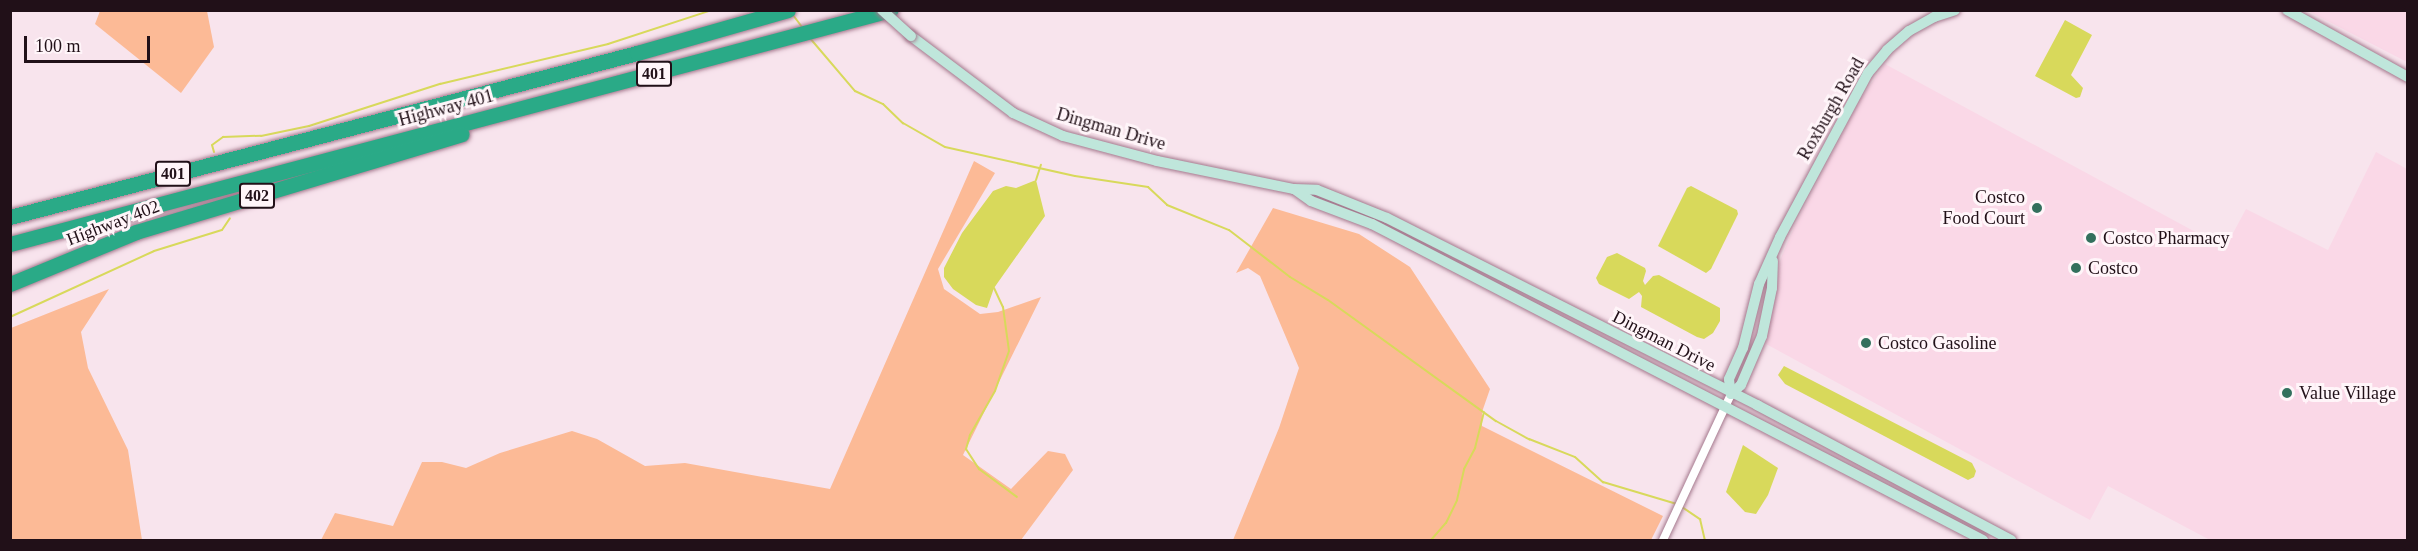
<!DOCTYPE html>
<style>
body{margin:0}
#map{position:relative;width:2418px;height:551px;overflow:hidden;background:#f8e4ed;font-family:"Times New Roman",serif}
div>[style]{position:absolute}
.built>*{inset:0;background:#fad8e7}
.green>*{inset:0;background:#fcba96}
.water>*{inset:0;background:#d8d95b}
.stream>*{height:2px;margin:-1px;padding:0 1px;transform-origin:1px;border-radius:1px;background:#d8d95b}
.roads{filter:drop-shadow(0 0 2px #a4788d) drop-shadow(0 0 2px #a4788d)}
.street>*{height:8px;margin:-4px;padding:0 4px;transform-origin:4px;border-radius:4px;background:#fff}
.secondary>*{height:10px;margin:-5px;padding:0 5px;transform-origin:5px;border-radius:5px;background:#bfe6db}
.highway>*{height:15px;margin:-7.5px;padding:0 7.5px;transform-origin:7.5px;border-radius:7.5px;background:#2aaa87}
.bridges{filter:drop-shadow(0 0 2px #a4788d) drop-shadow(0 0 2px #a4788d)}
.secondary-bridge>*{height:10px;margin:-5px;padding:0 5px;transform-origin:5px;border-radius:5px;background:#bfe6db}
.dots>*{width:16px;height:16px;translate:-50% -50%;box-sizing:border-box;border:3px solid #fff5f9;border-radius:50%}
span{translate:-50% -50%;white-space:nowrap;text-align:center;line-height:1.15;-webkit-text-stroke:6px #fff5f9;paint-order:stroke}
.shield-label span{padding:2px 4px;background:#fff5f9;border:2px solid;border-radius:4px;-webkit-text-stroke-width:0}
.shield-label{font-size:16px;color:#211018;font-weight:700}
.street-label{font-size:18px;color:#211018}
.poi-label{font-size:18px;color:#211018}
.right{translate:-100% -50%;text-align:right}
.left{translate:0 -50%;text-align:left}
.frame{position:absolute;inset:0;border:12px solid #211018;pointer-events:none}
.scale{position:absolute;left:24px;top:36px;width:126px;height:27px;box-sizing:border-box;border:3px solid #211018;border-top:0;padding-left:8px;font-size:18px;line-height:21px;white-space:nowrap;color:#211018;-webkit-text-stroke:4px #fff5f9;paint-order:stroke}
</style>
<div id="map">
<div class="built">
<div style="clip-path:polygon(2308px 11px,2407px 11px,2407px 62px)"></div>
<div style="clip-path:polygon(1885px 64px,2225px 248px,2246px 209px,2328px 250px,2376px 152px,2407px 169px,2407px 540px,2210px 540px,2108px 486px,2090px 520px,1766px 344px,1781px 258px,1795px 225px,1861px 98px)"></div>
</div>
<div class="green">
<div style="clip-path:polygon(100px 11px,207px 11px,214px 47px,181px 93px,95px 24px)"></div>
<div style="clip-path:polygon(974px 161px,995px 173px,938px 269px,944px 289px,980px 314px,998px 312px,1041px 297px,963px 455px,1011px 489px,1048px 451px,1065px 454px,1073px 470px,1021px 540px,321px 540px,335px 513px,393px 526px,422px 462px,442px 462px,466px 468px,500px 453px,572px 431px,597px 439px,645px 466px,685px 463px,830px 489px)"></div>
<div style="clip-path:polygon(1273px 208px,1359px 234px,1410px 267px,1490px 389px,1482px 412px,1482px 426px,1663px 516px,1651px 540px,1233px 540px,1279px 428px,1299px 368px,1260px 276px,1248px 268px,1236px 273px)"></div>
<div style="clip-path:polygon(109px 289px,81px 332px,88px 368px,128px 450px,142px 540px,11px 540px,11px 328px)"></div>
</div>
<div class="water">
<div style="clip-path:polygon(2065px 20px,2092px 35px,2071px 75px,2083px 88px,2080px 97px,2076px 98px,2035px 76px)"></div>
<div style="clip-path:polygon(1036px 180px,1045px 216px,994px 288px,987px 308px,976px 305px,953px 289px,944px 277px,944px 268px,962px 233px,993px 191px,1006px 186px,1016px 188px)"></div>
<div style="clip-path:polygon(1691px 186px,1737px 210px,1738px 214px,1711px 269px,1706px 273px,1658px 246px,1687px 188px)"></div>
<div style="clip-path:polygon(1617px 253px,1645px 268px,1646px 271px,1643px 281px,1645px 285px,1653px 276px,1659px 275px,1720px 308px,1720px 321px,1713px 333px,1704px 339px,1697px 337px,1641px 307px,1642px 296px,1639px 292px,1629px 299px,1599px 284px,1596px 278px,1607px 257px)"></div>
<div style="clip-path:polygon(1784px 366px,1972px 463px,1976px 471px,1974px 477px,1968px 480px,1785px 384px,1778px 375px)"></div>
<div style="clip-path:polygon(1743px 445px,1778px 468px,1768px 495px,1756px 514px,1745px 512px,1726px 492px)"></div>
</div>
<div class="stream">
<div style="left:793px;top:15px;width:15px;rotate:53deg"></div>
<div style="left:809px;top:37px;width:71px;rotate:49.6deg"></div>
<div style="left:855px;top:91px;width:31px;rotate:25deg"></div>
<div style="left:883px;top:104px;width:28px;rotate:44deg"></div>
<div style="left:903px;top:123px;width:48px;rotate:29.7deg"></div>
<div style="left:945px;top:147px;width:133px;rotate:12.6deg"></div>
<div style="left:1075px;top:176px;width:74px;rotate:8.6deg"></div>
<div style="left:1148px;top:187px;width:26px;rotate:43deg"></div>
<div style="left:1167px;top:205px;width:67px;rotate:22deg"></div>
<div style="left:1229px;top:230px;width:77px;rotate:37.6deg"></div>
<div style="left:1290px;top:277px;width:44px;rotate:31.2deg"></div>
<div style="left:1328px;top:300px;width:207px;rotate:35.8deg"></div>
<div style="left:1496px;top:421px;width:38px;rotate:29deg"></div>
<div style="left:1529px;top:439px;width:49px;rotate:21.4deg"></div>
<div style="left:1575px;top:457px;width:38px;rotate:42deg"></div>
<div style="left:1603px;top:482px;width:77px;rotate:16.6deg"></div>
<div style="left:214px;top:152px;width:7px;rotate:-106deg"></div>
<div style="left:212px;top:145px;width:14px;rotate:-36deg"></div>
<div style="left:223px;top:137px;width:38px;rotate:-2deg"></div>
<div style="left:261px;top:136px;width:49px;rotate:-11.8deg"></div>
<div style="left:309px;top:126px;width:138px;rotate:-17.8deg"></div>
<div style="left:440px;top:84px;width:173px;rotate:-13.4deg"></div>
<div style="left:608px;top:44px;width:109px;rotate:-18.1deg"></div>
<div style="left:1036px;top:180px;width:16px;rotate:-72deg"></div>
<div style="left:994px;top:288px;width:21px;rotate:65deg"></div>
<div style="left:1003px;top:307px;width:44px;rotate:82.2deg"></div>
<div style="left:1009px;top:351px;width:42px;rotate:109.3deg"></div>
<div style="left:995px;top:391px;width:51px;rotate:119.6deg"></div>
<div style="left:970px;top:435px;width:15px;rotate:106deg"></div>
<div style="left:966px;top:449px;width:24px;rotate:57deg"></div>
<div style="left:979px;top:469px;width:47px;rotate:36.4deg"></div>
<div style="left:10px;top:317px;width:158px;rotate:-24.6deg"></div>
<div style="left:154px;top:251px;width:71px;rotate:-17.2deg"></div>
<div style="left:222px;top:230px;width:14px;rotate:-56deg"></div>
<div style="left:1682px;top:507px;width:22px;rotate:34deg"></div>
<div style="left:1700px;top:519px;width:22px;rotate:77deg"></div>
<div style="left:1431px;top:540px;width:23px;rotate:-49deg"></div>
<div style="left:1446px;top:523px;width:25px;rotate:-64deg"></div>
<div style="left:1457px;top:500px;width:32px;rotate:-77deg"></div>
<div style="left:1464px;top:469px;width:24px;rotate:-62deg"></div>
<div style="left:1475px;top:448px;width:37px;rotate:-76deg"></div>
</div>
<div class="roads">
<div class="street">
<div style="left:1663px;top:540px;width:161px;rotate:-65deg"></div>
</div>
<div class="secondary">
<div style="left:2287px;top:10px;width:138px;rotate:29deg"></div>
<div style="left:911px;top:36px;width:128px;rotate:37deg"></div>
<div style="left:1013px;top:113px;width:55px;rotate:24.7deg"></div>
<div style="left:1063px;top:136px;width:97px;rotate:14.9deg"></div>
<div style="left:1157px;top:161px;width:140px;rotate:11.6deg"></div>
<div style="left:1294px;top:189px;width:23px;rotate:2deg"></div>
<div style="left:1317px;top:190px;width:75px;rotate:21.8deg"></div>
<div style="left:1387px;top:218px;width:415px;rotate:26.8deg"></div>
<div style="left:1757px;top:405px;width:288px;rotate:28deg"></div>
<div style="left:1294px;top:189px;width:21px;rotate:35deg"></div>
<div style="left:1311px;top:201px;width:65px;rotate:20.7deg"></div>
<div style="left:1372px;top:224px;width:688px;rotate:27.35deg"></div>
<div style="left:1731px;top:394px;width:15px;rotate:-98deg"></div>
<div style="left:1729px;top:379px;width:34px;rotate:-66deg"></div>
<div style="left:1743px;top:348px;width:66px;rotate:-76deg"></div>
<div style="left:1759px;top:284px;width:51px;rotate:-65.9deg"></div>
<div style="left:1780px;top:237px;width:186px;rotate:-61.8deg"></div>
<div style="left:1868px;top:73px;width:30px;rotate:-50deg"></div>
<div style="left:1887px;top:50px;width:29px;rotate:-41deg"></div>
<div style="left:1909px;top:31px;width:29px;rotate:-29deg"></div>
<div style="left:1934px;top:17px;width:22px;rotate:-18deg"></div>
<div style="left:1731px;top:394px;width:13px;rotate:-42deg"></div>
<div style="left:1741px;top:385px;width:53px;rotate:-66.8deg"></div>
<div style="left:1762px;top:336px;width:49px;rotate:-78.2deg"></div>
<div style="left:1772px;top:288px;width:27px;rotate:-88deg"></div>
</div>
<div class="highway">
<div style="left:10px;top:217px;width:648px;rotate:-14.66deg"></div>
<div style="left:637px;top:53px;width:157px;rotate:-15.9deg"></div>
<div style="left:10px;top:244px;width:911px;rotate:-14.89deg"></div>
<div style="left:10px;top:284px;width:136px;rotate:-22.4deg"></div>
<div style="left:136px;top:232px;width:340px;rotate:-16.7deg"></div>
</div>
</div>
<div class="bridges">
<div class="secondary-bridge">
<div style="left:882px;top:10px;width:39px;rotate:42deg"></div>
</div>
</div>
<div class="dots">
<div style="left:2037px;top:208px;background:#33705d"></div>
<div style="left:2091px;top:238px;background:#33705d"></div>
<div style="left:2076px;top:268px;background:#33705d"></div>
<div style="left:1866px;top:343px;background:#33705d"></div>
<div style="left:2287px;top:393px;background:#33705d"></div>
</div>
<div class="shield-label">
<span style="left:654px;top:74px">401</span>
<span style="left:173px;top:174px">401</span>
<span style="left:257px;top:196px">402</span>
</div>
<div class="street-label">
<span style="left:446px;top:108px;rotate:-15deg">Highway 401</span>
<span style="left:1831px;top:109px;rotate:-60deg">Roxburgh Road</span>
<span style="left:1111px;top:129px;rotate:16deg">Dingman Drive</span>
<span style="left:113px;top:223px;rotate:-21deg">Highway 402</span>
<span style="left:1664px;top:341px;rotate:27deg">Dingman Drive</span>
</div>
<div class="poi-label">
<span class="right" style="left:2025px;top:208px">Costco<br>Food Court</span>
<span class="left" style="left:2103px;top:238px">Costco Pharmacy</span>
<span class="left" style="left:2088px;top:268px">Costco</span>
<span class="left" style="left:1878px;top:343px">Costco Gasoline</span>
<span class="left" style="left:2299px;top:393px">Value Village</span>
</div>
<div class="frame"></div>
<div class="scale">100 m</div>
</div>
